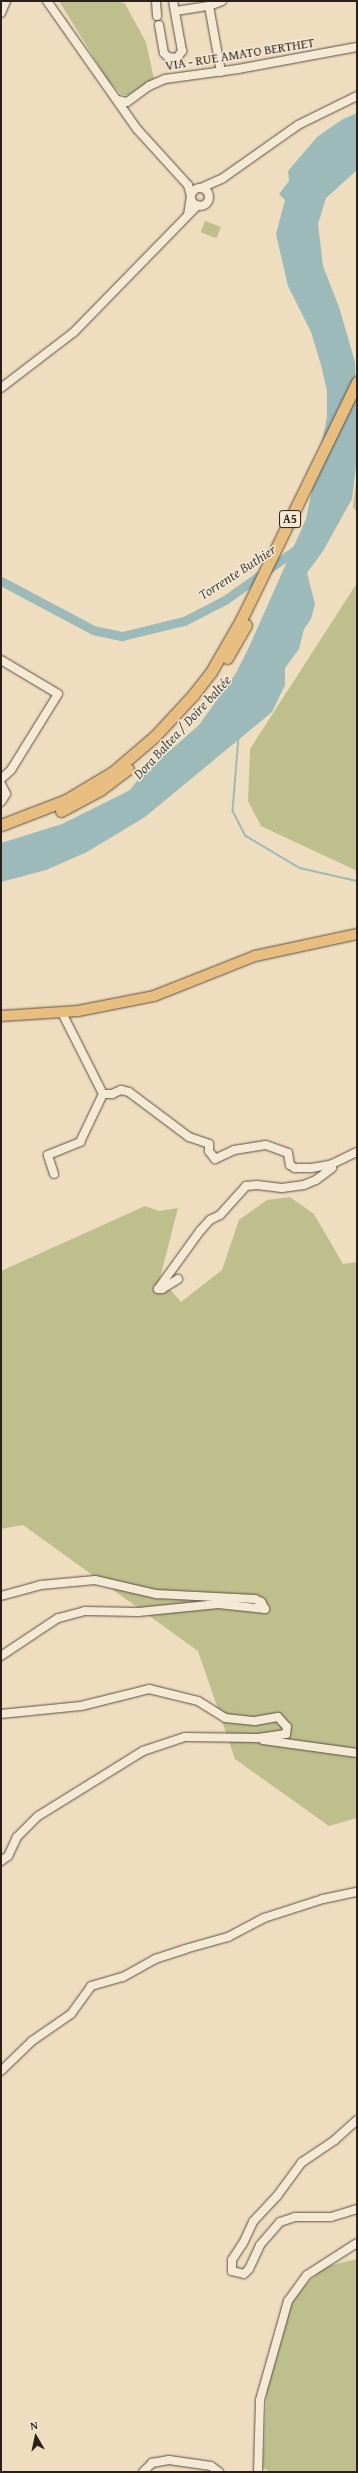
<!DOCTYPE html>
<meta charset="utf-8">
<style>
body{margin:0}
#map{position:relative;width:358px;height:2473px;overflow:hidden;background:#eeddbe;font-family:"Gentium Book Plus",serif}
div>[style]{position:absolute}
.green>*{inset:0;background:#bfbf8d;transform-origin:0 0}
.water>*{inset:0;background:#9cbaba}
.stream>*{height:1.5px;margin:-0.75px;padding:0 0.75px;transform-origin:0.75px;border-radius:0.75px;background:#9cbaba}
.river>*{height:9px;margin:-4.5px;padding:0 4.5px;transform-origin:4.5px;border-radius:4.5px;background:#9cbaba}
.roads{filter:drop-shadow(0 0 1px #5c4e42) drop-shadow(0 0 1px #5c4e42)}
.minor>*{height:8px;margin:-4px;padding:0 4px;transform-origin:4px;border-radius:4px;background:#f4e9d5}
.minor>.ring{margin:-4px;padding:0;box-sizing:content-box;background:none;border:8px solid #f4e9d5;border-radius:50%}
.major>*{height:10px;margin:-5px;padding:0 5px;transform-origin:5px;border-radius:5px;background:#e7be7f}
.highway>*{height:11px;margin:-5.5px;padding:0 5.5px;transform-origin:5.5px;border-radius:5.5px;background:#e7be7f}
span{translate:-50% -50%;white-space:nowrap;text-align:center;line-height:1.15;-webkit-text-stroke:3px #f4e9d5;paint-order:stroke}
.shield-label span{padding:1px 3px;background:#f4e9d5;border:1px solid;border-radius:3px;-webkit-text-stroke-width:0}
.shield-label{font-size:12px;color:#2c1e19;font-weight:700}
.street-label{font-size:13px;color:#2c1e19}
.water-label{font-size:14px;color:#4e4d49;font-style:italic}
.frame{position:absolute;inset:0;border:2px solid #2c1e19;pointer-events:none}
.north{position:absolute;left:16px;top:2417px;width:40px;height:40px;-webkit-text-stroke:3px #f4e9d5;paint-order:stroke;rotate:351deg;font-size:11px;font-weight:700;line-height:16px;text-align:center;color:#2c1e19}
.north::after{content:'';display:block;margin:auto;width:14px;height:18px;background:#2c1e19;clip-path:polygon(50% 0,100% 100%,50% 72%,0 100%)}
</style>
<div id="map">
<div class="green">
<div style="clip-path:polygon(59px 1px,120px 1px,125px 4px,146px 42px,154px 79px,129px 95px,122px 95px,109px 82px)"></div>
<div style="left:205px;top:221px;width:17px;height:12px;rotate:21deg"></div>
<div style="clip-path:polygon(357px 473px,357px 512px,353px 507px)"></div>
<div style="clip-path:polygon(357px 583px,357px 871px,261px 826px,248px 801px,250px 749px)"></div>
<div style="clip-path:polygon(290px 1197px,314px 1214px,343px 1264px,357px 1262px,357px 1818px,329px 1826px,235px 1759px,198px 1651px,23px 1525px,1px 1529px,1px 1271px,145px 1206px,159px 1211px,178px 1208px,160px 1278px,181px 1302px,222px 1270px,239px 1220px,267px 1200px)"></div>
<div style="clip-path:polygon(357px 2259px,357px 2472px,269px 2472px,263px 2467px,267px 2383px,291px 2304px,301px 2289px,319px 2272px,328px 2266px)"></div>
</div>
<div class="water">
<div style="clip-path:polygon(357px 113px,357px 170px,326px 198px,318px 224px,323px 266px,339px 307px,355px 362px,357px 458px,352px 499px,323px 551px,307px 573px,315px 604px,311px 619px,304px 629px,299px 649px,285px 668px,285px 685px,272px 712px,145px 817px,87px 852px,46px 870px,1px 882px,1px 843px,62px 824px,130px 790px,140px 777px,199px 725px,236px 673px,249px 647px,306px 519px,327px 417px,327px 391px,321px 365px,311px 332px,288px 286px,276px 234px,285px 200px,279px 194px,289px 181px,288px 171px,317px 137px,343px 119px)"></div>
</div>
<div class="stream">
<div style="left:239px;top:737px;width:74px;rotate:94.6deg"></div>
<div style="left:233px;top:811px;width:28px;rotate:63deg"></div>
<div style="left:246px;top:836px;width:63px;rotate:30.7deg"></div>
<div style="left:300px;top:868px;width:58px;rotate:12.8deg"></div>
</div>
<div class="river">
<div style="left:1px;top:581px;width:104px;rotate:28deg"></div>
<div style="left:93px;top:630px;width:30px;rotate:12deg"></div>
<div style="left:122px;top:636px;width:64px;rotate:-13.6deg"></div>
<div style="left:184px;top:621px;width:46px;rotate:-27.1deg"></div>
<div style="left:225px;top:600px;width:93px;rotate:-35.4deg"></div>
</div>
<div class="roads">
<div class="minor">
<div style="left:47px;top:1px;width:156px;rotate:54.9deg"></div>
<div style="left:137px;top:129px;width:76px;rotate:47.7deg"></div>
<div style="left:188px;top:185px;width:11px;rotate:75deg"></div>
<div style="left:191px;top:196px;width:18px;rotate:99deg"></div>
<div style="left:156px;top:1px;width:15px;rotate:86deg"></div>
<div style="left:209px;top:6px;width:67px;rotate:79.7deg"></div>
<div style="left:176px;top:11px;width:33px;rotate:-9deg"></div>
<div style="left:209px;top:6px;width:14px;rotate:-21deg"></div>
<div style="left:1px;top:13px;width:13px;rotate:-67deg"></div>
<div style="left:159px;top:25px;width:28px;rotate:80deg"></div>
<div style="left:164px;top:53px;width:6px;rotate:45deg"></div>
<div style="left:168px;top:57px;width:9px;rotate:6deg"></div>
<div style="left:177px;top:58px;width:9px;rotate:-54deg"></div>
<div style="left:182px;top:51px;width:51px;rotate:-100.2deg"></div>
<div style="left:118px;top:100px;width:9px;rotate:13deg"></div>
<div style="left:127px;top:102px;width:27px;rotate:-36deg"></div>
<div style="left:149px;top:86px;width:17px;rotate:-24deg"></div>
<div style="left:165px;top:79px;width:74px;rotate:-7.8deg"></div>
<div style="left:238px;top:69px;width:121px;rotate:-10.5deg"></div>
<div style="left:201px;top:188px;width:24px;rotate:-24deg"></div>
<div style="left:223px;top:178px;width:92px;rotate:-35.2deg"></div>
<div style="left:298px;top:125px;width:66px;rotate:-26.2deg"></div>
<div class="ring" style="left:191px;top:188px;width:10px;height:10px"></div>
<div style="left:1px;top:388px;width:92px;rotate:-37.5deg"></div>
<div style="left:74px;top:332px;width:177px;rotate:-45.7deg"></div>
<div style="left:1px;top:660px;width:66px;rotate:30.8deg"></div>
<div style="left:58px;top:694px;width:89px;rotate:121.7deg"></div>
<div style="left:11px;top:770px;width:13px;rotate:138deg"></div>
<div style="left:1px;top:784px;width:11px;rotate:63deg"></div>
<div style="left:6px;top:794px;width:9px;rotate:122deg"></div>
<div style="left:103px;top:1094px;width:9px"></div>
<div style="left:112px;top:1094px;width:10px;rotate:-24deg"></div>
<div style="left:121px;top:1090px;width:8px;rotate:14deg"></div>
<div style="left:129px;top:1092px;width:75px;rotate:36.9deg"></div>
<div style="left:189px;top:1137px;width:21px;rotate:19deg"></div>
<div style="left:209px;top:1144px;width:7px;rotate:90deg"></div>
<div style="left:209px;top:1151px;width:10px;rotate:53deg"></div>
<div style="left:215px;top:1159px;width:21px;rotate:-25deg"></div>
<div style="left:234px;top:1150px;width:32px;rotate:-9deg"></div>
<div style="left:266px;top:1145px;width:23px;rotate:20deg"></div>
<div style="left:288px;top:1153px;width:12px;rotate:81deg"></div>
<div style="left:290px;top:1165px;width:6px;rotate:31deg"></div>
<div style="left:295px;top:1168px;width:16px"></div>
<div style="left:311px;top:1168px;width:19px;rotate:-9deg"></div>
<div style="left:330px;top:1165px;width:30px;rotate:-26deg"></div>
<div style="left:54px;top:1174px;width:20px;rotate:-108deg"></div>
<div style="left:48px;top:1155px;width:35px;rotate:-22deg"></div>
<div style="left:80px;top:1142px;width:53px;rotate:-64.4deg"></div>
<div style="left:103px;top:1094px;width:91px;rotate:-116.8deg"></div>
<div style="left:178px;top:1279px;width:19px;rotate:148deg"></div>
<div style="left:162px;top:1289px;width:4px;rotate:180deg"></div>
<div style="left:158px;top:1289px;width:72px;rotate:-54.1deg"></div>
<div style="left:200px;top:1231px;width:15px;rotate:-48deg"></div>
<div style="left:210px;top:1220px;width:11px;rotate:-27deg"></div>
<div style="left:220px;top:1215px;width:39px;rotate:-48deg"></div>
<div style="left:246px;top:1186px;width:11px;rotate:-5deg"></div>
<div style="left:257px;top:1185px;width:25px;rotate:7deg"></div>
<div style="left:282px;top:1188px;width:22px;rotate:-8deg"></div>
<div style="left:304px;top:1185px;width:13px;rotate:-23deg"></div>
<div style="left:316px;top:1180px;width:20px;rotate:-37deg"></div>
<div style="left:332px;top:1168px;width:4px;rotate:-124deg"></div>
<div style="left:1px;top:1596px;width:41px;rotate:-15.4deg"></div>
<div style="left:41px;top:1585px;width:54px;rotate:-5.3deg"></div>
<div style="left:95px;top:1580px;width:63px;rotate:12.9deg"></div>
<div style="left:156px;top:1594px;width:99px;rotate:2.9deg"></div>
<div style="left:255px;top:1599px;width:7px;rotate:27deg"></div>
<div style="left:261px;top:1602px;width:8px;rotate:60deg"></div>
<div style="left:265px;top:1609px;width:47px;rotate:-173.9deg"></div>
<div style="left:218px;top:1604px;width:80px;rotate:174.3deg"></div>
<div style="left:138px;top:1612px;width:53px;rotate:-178.9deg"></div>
<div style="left:85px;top:1611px;width:28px;rotate:165deg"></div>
<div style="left:58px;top:1618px;width:69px;rotate:146.3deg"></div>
<div style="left:1px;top:1714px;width:80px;rotate:-5.7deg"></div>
<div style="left:81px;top:1706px;width:70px;rotate:-14deg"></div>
<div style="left:149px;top:1689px;width:50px;rotate:13.8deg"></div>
<div style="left:198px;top:1701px;width:32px;rotate:32deg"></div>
<div style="left:225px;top:1718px;width:30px;rotate:6deg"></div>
<div style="left:255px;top:1721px;width:23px;rotate:-10deg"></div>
<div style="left:278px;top:1717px;width:13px;rotate:48deg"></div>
<div style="left:287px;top:1727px;width:7px;rotate:98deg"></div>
<div style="left:286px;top:1734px;width:30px;rotate:172deg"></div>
<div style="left:256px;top:1738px;width:71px;rotate:-179.2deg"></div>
<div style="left:185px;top:1737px;width:44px;rotate:161.6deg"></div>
<div style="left:143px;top:1751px;width:123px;rotate:148.2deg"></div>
<div style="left:38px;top:1816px;width:30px;rotate:135deg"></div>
<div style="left:17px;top:1837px;width:21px;rotate:115deg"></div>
<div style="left:8px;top:1856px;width:9px;rotate:144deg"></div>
<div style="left:263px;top:1740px;width:95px;rotate:7.9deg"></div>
<div style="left:1px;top:2071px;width:43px;rotate:-44.1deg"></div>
<div style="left:32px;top:2041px;width:47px;rotate:-34.7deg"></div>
<div style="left:71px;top:2014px;width:34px;rotate:-54deg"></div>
<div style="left:91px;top:1986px;width:33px;rotate:-16deg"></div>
<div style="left:123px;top:1977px;width:37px;rotate:-29deg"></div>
<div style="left:155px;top:1959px;width:32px;rotate:-18deg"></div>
<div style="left:185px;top:1949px;width:45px;rotate:-15.6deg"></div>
<div style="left:228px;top:1937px;width:41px;rotate:-27.8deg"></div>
<div style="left:264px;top:1918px;width:62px;rotate:-17.9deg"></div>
<div style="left:323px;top:1899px;width:35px;rotate:-12deg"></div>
<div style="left:357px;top:2120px;width:30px;rotate:138deg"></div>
<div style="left:335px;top:2140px;width:40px;rotate:146deg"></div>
<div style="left:302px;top:2162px;width:42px;rotate:126.3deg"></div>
<div style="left:277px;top:2196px;width:35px;rotate:133deg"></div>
<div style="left:253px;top:2222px;width:23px;rotate:115deg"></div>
<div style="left:243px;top:2243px;width:20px;rotate:123deg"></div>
<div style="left:232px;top:2260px;width:11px;rotate:90deg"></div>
<div style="left:232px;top:2271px;width:12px;rotate:14deg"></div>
<div style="left:244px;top:2274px;width:7px;rotate:-45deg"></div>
<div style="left:249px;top:2269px;width:26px;rotate:-65deg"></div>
<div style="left:260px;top:2245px;width:30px;rotate:-49deg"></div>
<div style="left:280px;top:2222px;width:16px;rotate:-18deg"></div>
<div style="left:295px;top:2217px;width:36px"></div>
<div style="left:331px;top:2217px;width:27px;rotate:-17deg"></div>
<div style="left:143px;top:2472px;width:13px;rotate:-45deg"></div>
<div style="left:152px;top:2463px;width:17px;rotate:-10deg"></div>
<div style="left:169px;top:2460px;width:42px;rotate:8.1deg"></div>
<div style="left:211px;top:2466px;width:10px;rotate:37deg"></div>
<div style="left:258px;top:2472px;width:72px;rotate:-88.4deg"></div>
<div style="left:260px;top:2400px;width:103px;rotate:-74.2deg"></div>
<div style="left:288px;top:2301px;width:32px;rotate:-54deg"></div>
<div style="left:307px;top:2275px;width:59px;rotate:-32.6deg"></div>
</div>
<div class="major">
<div style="left:1px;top:1016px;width:77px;rotate:-3.7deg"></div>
<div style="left:78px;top:1011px;width:77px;rotate:-11.2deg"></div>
<div style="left:154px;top:996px;width:109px;rotate:-21.6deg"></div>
<div style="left:255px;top:956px;width:104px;rotate:-12.2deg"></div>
</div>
<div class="highway">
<div style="left:227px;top:658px;width:38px;rotate:-60deg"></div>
<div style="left:61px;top:811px;width:44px;rotate:-28.3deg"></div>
<div style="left:100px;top:790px;width:35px;rotate:-37deg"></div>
<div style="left:1px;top:825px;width:70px;rotate:-21deg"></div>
<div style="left:66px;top:800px;width:55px;rotate:-30.8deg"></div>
<div style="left:113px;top:772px;width:55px;rotate:-40.6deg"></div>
<div style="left:155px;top:736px;width:56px;rotate:-47.2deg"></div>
<div style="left:193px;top:695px;width:29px;rotate:-52deg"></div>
<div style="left:211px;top:672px;width:62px;rotate:-60.1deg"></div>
<div style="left:242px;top:618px;width:263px;rotate:-64deg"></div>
</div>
</div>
<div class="shield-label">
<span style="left:290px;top:519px">A5</span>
</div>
<div class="street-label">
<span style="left:240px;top:55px;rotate:-9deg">VIA - RUE AMATO BERTHET</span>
</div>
<div class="water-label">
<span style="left:237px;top:572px;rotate:-33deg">Torrente Buthier</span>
<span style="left:182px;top:727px;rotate:-47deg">Dora Baltea / Doire baltée</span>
</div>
<div class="frame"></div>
<div class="north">N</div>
</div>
